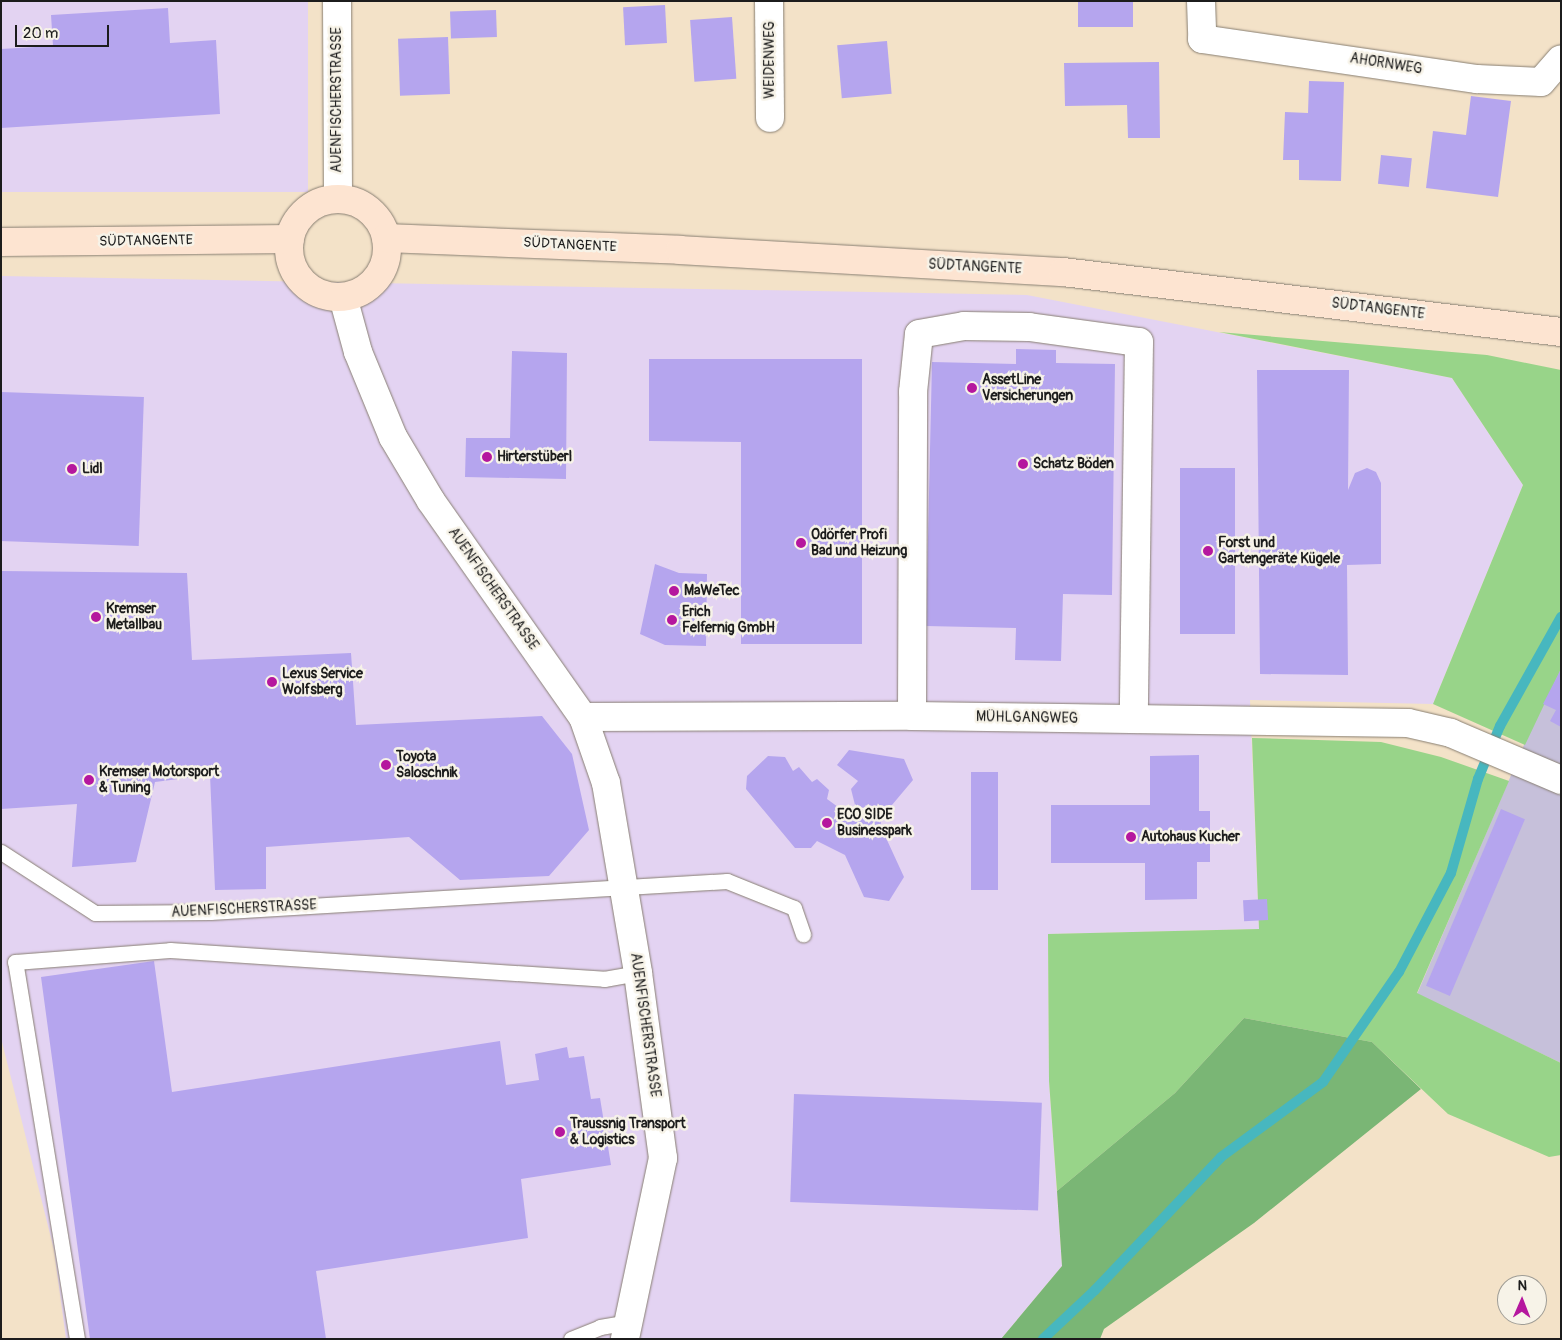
<!DOCTYPE html>
<meta charset="utf-8">
<style>
body{margin:0}
#map{position:relative;width:1562px;height:1340px;overflow:hidden;background:#f3e2c8;font-family:Pangolin,sans-serif}
div>[style]{position:absolute}
.built>*{inset:0;background:#e3d3f2;transform-origin:0 0}
.industrial>*{inset:0;background:#c6c0da}
.green>*{inset:0;background:#98d489}
.forest>*{inset:0;background:#7ab675}
.stream>*{height:10px;margin:-5px;padding:0 5px;transform-origin:5px;border-radius:5px;background:#47b7bf}
.building>*{inset:0;background:#b5a5ee;transform-origin:0 0}
.roads{filter:drop-shadow(0 0 1px #887f72) drop-shadow(0 0 1px #887f72)}
.lane>*{height:15px;margin:-7.5px;padding:0 7.5px;transform-origin:7.5px;border-radius:7.5px;background:#fff}
.street>*{height:28px;margin:-14px;padding:0 14px;transform-origin:14px;border-radius:14px;background:#fff}
.secondary>*{height:28px;margin:-14px;padding:0 14px;transform-origin:14px;border-radius:14px;background:#fde4d1}
.secondary>.ring{margin:-14px;padding:0;box-sizing:content-box;background:none;border:28px solid #fde4d1;border-radius:50%}
.dots>*{width:14px;height:14px;translate:-50% -50%;box-sizing:border-box;border:2px solid #f7f3e8;border-radius:50%}
span{translate:-50% -50%;white-space:nowrap;text-align:center;line-height:1.15;-webkit-text-stroke:5px #f7f3e8;paint-order:stroke}
.street-label{font-size:14px;color:#1c1c1c}
.poi-label{font-size:14px;color:#1c1c1c;font-weight:700}
.left{translate:0 -50%;text-align:left}
.frame{position:absolute;inset:0;border:2px solid #1c1c1c;pointer-events:none}
.north{position:absolute;left:1497px;top:1275px;width:50px;height:50px;box-sizing:border-box;background:#f7f3e8;border:1px solid #9f9d96;border-radius:50%;rotate:1deg;font-size:14px;font-weight:700;line-height:20px;text-align:center;color:#1c1c1c}
.north::after{content:'';display:block;margin:auto;width:18px;height:22px;background:#b5179e;clip-path:polygon(50% 0,100% 100%,50% 72%,0 100%)}
.scale{position:absolute;left:15px;top:25px;width:94px;height:22px;box-sizing:border-box;border:2px solid #1c1c1c;border-top:0;padding-left:6px;font-size:15px;line-height:18px;white-space:nowrap;color:#1c1c1c;-webkit-text-stroke:4px #f7f3e8;paint-order:stroke}
</style>
<div id="map">
<div class="built">
<div style="left:1px;top:1px;width:307px;height:191px"></div>
<div style="clip-path:polygon(1px 276px,1027px 295px,1452px 378px,1523px 485px,1433px 704px,1250px 700px,1259px 929px,1048px 934px,1049px 1081px,1062px 1266px,1001px 1339px,66px 1339px,54px 1250px,1px 1038px)"></div>
</div>
<div class="industrial">
<div style="clip-path:polygon(1561px 669px,1561px 1063px,1417px 994px,1527px 738px)"></div>
</div>
<div class="green">
<div style="clip-path:polygon(1219px 332px,1487px 355px,1561px 370px,1561px 669px,1525px 745px,1433px 704px,1523px 485px,1452px 378px)"></div>
<div style="clip-path:polygon(1252px 738px,1381px 742px,1441px 757px,1509px 781px,1417px 993px,1561px 1063px,1561px 1155px,1549px 1157px,1448px 1114px,1372px 1042px,1244px 1018px,1175px 1093px,1057px 1191px,1049px 1081px,1048px 934px,1259px 929px)"></div>
</div>
<div class="forest">
<div style="clip-path:polygon(1244px 1018px,1372px 1042px,1421px 1089px,1254px 1223px,1104px 1329px,1100px 1339px,1001px 1339px,1062px 1266px,1057px 1191px,1175px 1093px)"></div>
</div>
<div class="stream">
<div style="left:1043px;top:1339px;width:71px;rotate:-43.3deg"></div>
<div style="left:1095px;top:1290px;width:183px;rotate:-46.5deg"></div>
<div style="left:1221px;top:1157px;width:127px;rotate:-36.3deg"></div>
<div style="left:1323px;top:1082px;width:134px;rotate:-55.4deg"></div>
<div style="left:1399px;top:972px;width:112px;rotate:-62.3deg"></div>
<div style="left:1451px;top:873px;width:98px;rotate:-74deg"></div>
<div style="left:1478px;top:779px;width:57px;rotate:-67.5deg"></div>
<div style="left:1500px;top:726px;width:125px;rotate:-60.8deg"></div>
</div>
<div class="building">
<div style="left:1078px;top:1px;width:55px;height:26px"></div>
<div style="left:665px;top:5px;width:38px;height:42px;rotate:87deg"></div>
<div style="clip-path:polygon(168px 8px,170px 43px,216px 40px,220px 114px,1px 128px,1px 49px,53px 46px,51px 15px)"></div>
<div style="left:496px;top:10px;width:27px;height:46px;rotate:88deg"></div>
<div style="left:732px;top:17px;width:62px;height:42px;rotate:86deg"></div>
<div style="left:448px;top:37px;width:57px;height:50px;rotate:88deg"></div>
<div style="left:887px;top:41px;width:53px;height:50px;rotate:85deg"></div>
<div style="clip-path:polygon(1159px 62px,1160px 138px,1128px 138px,1127px 105px,1065px 106px,1064px 63px)"></div>
<div style="clip-path:polygon(1309px 81px,1344px 82px,1341px 181px,1299px 180px,1299px 160px,1283px 160px,1285px 112px,1308px 113px)"></div>
<div style="clip-path:polygon(1471px 96px,1511px 101px,1498px 197px,1426px 188px,1433px 131px,1466px 135px)"></div>
<div style="left:1381px;top:155px;width:31px;height:29px;rotate:6deg"></div>
<div style="clip-path:polygon(1016px 349px,1056px 350px,1056px 363px,1115px 364px,1112px 595px,1063px 594px,1061px 661px,1015px 660px,1016px 628px,926px 626px,932px 362px,1016px 364px)"></div>
<div style="clip-path:polygon(512px 351px,567px 353px,566px 479px,465px 477px,466px 438px,510px 438px)"></div>
<div style="clip-path:polygon(649px 359px,862px 359px,862px 644px,741px 644px,741px 442px,649px 441px)"></div>
<div style="clip-path:polygon(1257px 370px,1349px 370px,1348px 490px,1355px 473px,1367px 468px,1376px 472px,1381px 483px,1381px 564px,1347px 565px,1348px 675px,1260px 674px)"></div>
<div style="left:1px;top:392px;width:143px;height:149px;rotate:2deg"></div>
<div style="left:1180px;top:468px;width:55px;height:166px"></div>
<div style="clip-path:polygon(655px 564px,679px 573px,707px 574px,706px 646px,665px 645px,640px 634px)"></div>
<div style="clip-path:polygon(1px 571px,187px 573px,192px 660px,351px 653px,356px 725px,542px 716px,572px 754px,589px 830px,549px 876px,460px 880px,409px 837px,266px 847px,266px 889px,215px 890px,210px 775px,155px 782px,136px 862px,72px 867px,77px 804px,1px 809px)"></div>
<div style="clip-path:polygon(1561px 669px,1561px 727px,1550px 721px,1556px 710px,1543px 704px)"></div>
<div style="clip-path:polygon(849px 750px,904px 759px,913px 780px,881px 818px,881px 827px,904px 877px,889px 901px,864px 897px,845px 855px,817px 841px,811px 848px,795px 848px,746px 789px,747px 776px,768px 756px,785px 757px,793px 771px,799px 767px,812px 782px,817px 779px,829px 790px,827px 799px,838px 807px,856px 809px,851px 789px,858px 781px,837px 765px)"></div>
<div style="clip-path:polygon(1199px 755px,1199px 811px,1210px 811px,1210px 862px,1197px 862px,1197px 899px,1145px 900px,1145px 863px,1051px 863px,1051px 805px,1150px 805px,1150px 756px)"></div>
<div style="left:971px;top:772px;width:27px;height:118px"></div>
<div style="left:1501px;top:809px;width:26px;height:192px;rotate:23deg"></div>
<div style="left:1267px;top:899px;width:21px;height:24px;rotate:87deg"></div>
<div style="clip-path:polygon(154px 961px,172px 1092px,500px 1041px,506px 1085px,539px 1080px,535px 1054px,567px 1047px,569px 1058px,584px 1056px,591px 1099px,600px 1098px,611px 1165px,521px 1179px,528px 1238px,316px 1271px,326px 1339px,90px 1339px,41px 977px)"></div>
<div style="left:794px;top:1094px;width:248px;height:108px;rotate:2deg"></div>
</div>
<div class="roads">
<div class="lane">
<div style="left:1px;top:852px;width:112px;rotate:33deg"></div>
<div style="left:95px;top:913px;width:115px;rotate:-0.5deg"></div>
<div style="left:210px;top:912px;width:518px;rotate:-3.43deg"></div>
<div style="left:727px;top:881px;width:72px;rotate:21.9deg"></div>
<div style="left:794px;top:908px;width:28px;rotate:71deg"></div>
<div style="left:77px;top:1339px;width:382px;rotate:-99.3deg"></div>
<div style="left:15px;top:962px;width:155px;rotate:-4.4deg"></div>
<div style="left:170px;top:950px;width:435px;rotate:3.8deg"></div>
<div style="left:604px;top:979px;width:35px;rotate:-10deg"></div>
<div style="left:571px;top:1339px;width:31px;rotate:-22deg"></div>
<div style="left:600px;top:1327px;width:27px;rotate:-10deg"></div>
</div>
<div class="street">
<div style="left:337px;top:1px;width:198px;rotate:89.7deg"></div>
<div style="left:769px;top:1px;width:117px;rotate:89.5deg"></div>
<div style="left:1201px;top:1px;width:38px;rotate:88deg"></div>
<div style="left:1202px;top:39px;width:278px;rotate:8.3deg"></div>
<div style="left:1477px;top:79px;width:64px;rotate:2.7deg"></div>
<div style="left:1541px;top:82px;width:30px;rotate:-49deg"></div>
<div style="left:343px;top:297px;width:57px;rotate:74.7deg"></div>
<div style="left:358px;top:352px;width:92px;rotate:67.6deg"></div>
<div style="left:393px;top:437px;width:74px;rotate:59.3deg"></div>
<div style="left:431px;top:501px;width:264px;rotate:54.9deg"></div>
<div style="left:583px;top:717px;width:70px;rotate:70.8deg"></div>
<div style="left:606px;top:783px;width:193px;rotate:80.4deg"></div>
<div style="left:638px;top:973px;width:187px;rotate:82.3deg"></div>
<div style="left:663px;top:1158px;width:185px;rotate:101.9deg"></div>
<div style="left:912px;top:716px;width:324px;rotate:-89.8deg"></div>
<div style="left:913px;top:392px;width:58px;rotate:-84.1deg"></div>
<div style="left:919px;top:334px;width:46px;rotate:-10.1deg"></div>
<div style="left:964px;top:326px;width:65px;rotate:0.9deg"></div>
<div style="left:1029px;top:327px;width:111px;rotate:7.8deg"></div>
<div style="left:1139px;top:342px;width:377px;rotate:90.8deg"></div>
<div style="left:583px;top:717px;width:329px;rotate:-0.2deg"></div>
<div style="left:912px;top:716px;width:496px;rotate:0.8deg"></div>
<div style="left:1408px;top:723px;width:44px;rotate:13.1deg"></div>
<div style="left:1451px;top:733px;width:120px;rotate:23.1deg"></div>
</div>
<div class="secondary">
<div class="ring" style="left:289px;top:199px;width:70px;height:70px"></div>
<div style="left:386px;top:238px;width:294px;rotate:2.3deg"></div>
<div style="left:680px;top:250px;width:384px;rotate:3.3deg"></div>
<div style="left:1063px;top:272px;width:502px;rotate:6.87deg"></div>
<div style="left:1px;top:242px;width:289px;rotate:-0.6deg"></div>
</div>
</div>
<div class="dots">
<div style="left:972px;top:388px;background:#b5179e"></div>
<div style="left:487px;top:457px;background:#b5179e"></div>
<div style="left:1023px;top:464px;background:#b5179e"></div>
<div style="left:72px;top:469px;background:#b5179e"></div>
<div style="left:801px;top:543px;background:#b5179e"></div>
<div style="left:1208px;top:551px;background:#b5179e"></div>
<div style="left:674px;top:591px;background:#b5179e"></div>
<div style="left:96px;top:617px;background:#b5179e"></div>
<div style="left:672px;top:620px;background:#b5179e"></div>
<div style="left:272px;top:682px;background:#b5179e"></div>
<div style="left:386px;top:765px;background:#b5179e"></div>
<div style="left:89px;top:780px;background:#b5179e"></div>
<div style="left:827px;top:823px;background:#b5179e"></div>
<div style="left:1131px;top:837px;background:#b5179e"></div>
<div style="left:560px;top:1132px;background:#b5179e"></div>
</div>
<div class="street-label">
<span style="left:770px;top:60px;rotate:-90deg">WEIDENWEG</span>
<span style="left:1386px;top:64px;rotate:9deg">AHORNWEG</span>
<span style="left:337px;top:100px;rotate:-90deg">AUENFISCHERSTRASSE</span>
<span style="left:146px;top:241px;rotate:-1deg">SÜDTANGENTE</span>
<span style="left:570px;top:245px;rotate:3deg">SÜDTANGENTE</span>
<span style="left:975px;top:267px;rotate:3deg">SÜDTANGENTE</span>
<span style="left:1378px;top:309px;rotate:7deg">SÜDTANGENTE</span>
<span style="left:493px;top:589px;rotate:55deg">AUENFISCHERSTRASSE</span>
<span style="left:1027px;top:718px;rotate:1deg">MÜHLGANGWEG</span>
<span style="left:244px;top:909px;rotate:-3deg">AUENFISCHERSTRASSE</span>
<span style="left:645px;top:1025px;rotate:82deg">AUENFISCHERSTRASSE</span>
</div>
<div class="poi-label">
<span class="left" style="left:982px;top:388px">AssetLine<br>Versicherungen</span>
<span class="left" style="left:497px;top:457px">Hirterstüberl</span>
<span class="left" style="left:1033px;top:464px">Schatz Böden</span>
<span class="left" style="left:82px;top:469px">Lidl</span>
<span class="left" style="left:811px;top:543px">Odörfer Profi<br>Bad und Heizung</span>
<span class="left" style="left:1218px;top:551px">Forst und<br>Gartengeräte Kügele</span>
<span class="left" style="left:684px;top:591px">MaWeTec</span>
<span class="left" style="left:106px;top:617px">Kremser<br>Metallbau</span>
<span class="left" style="left:682px;top:620px">Erich<br>Felfernig GmbH</span>
<span class="left" style="left:282px;top:682px">Lexus Service<br>Wolfsberg</span>
<span class="left" style="left:396px;top:765px">Toyota<br>Saloschnik</span>
<span class="left" style="left:99px;top:780px">Kremser Motorsport<br>&amp; Tuning</span>
<span class="left" style="left:837px;top:823px">ECO SIDE<br>Businesspark</span>
<span class="left" style="left:1141px;top:837px">Autohaus Kucher</span>
<span class="left" style="left:570px;top:1132px">Traussnig Transport<br>&amp; Logistics</span>
</div>
<div class="frame"></div>
<div class="north">N</div>
<div class="scale">20 m</div>
</div>
